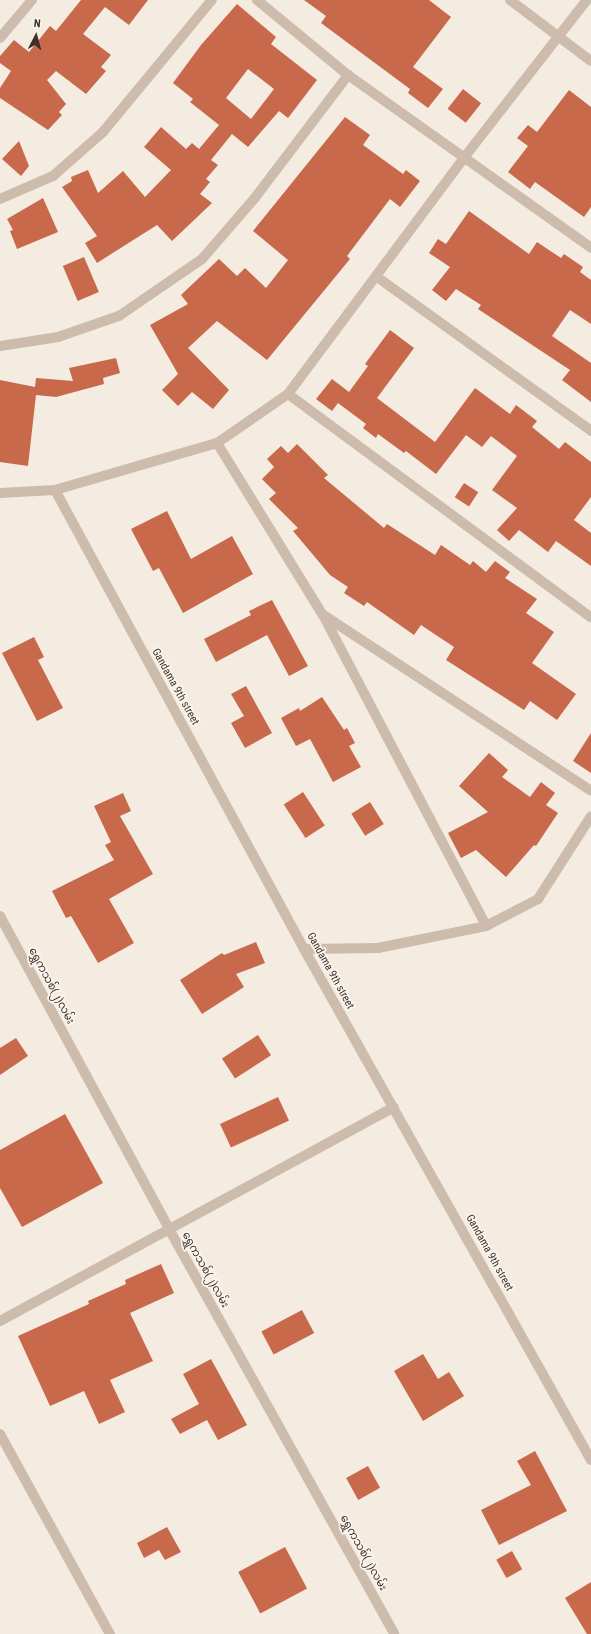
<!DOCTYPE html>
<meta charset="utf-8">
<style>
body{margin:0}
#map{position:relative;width:591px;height:1634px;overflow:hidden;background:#f4ebe1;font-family:"Roboto Condensed","Noto Sans Myanmar",sans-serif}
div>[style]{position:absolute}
.building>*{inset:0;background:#c8694b;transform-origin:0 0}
.street>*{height:10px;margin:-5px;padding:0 5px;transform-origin:5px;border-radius:5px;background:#cdbbac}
span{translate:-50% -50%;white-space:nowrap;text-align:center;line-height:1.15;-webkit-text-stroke:3.5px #fbf5ee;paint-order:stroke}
.street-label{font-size:11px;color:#3b302b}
.north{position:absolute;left:16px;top:16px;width:40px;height:40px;-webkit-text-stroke:3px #fbf5ee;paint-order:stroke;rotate:6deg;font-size:11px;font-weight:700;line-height:16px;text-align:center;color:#3b302b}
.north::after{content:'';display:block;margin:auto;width:14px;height:18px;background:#3b302b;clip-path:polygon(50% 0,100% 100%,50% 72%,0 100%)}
</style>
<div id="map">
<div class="building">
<div style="clip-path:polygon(81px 0,148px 0,129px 25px,105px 7px,83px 34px,111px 55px,101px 67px,106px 71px,86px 94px,56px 71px,47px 80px,66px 104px,59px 112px,62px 115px,48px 130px,0 98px,0 88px,11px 71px,0 63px,0 56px,14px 40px,29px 52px,50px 26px,56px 31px)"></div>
<div style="clip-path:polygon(304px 0,429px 0,451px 17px,413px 67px,443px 89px,428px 108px,408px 93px,410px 89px,321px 23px,326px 16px)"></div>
<div style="clip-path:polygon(evenodd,237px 4px,276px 37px,271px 44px,317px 80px,288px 118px,279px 111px,248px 147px,232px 134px,211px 160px,218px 165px,206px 179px,210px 182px,200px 194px,212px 203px,172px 241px,157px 225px,97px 263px,85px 243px,97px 236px,62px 187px,72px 181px,71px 177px,88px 170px,98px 193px,123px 171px,145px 197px,171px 170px,144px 147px,161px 127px,186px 149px,192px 143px,199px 149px,219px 125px,190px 102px,193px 99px,173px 83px,201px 45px,237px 4px,248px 69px,274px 89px,251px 119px,226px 98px,248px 69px)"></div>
<div style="left:463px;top:89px;width:23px;height:25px;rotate:38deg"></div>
<div style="clip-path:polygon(569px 90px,591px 107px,591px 207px,584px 217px,535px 182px,530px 189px,508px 172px,528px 146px,517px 138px,528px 125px,537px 132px)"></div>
<div style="clip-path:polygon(345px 117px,370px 135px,363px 145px,403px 174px,406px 170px,420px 181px,400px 207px,390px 199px,347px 256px,350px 259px,267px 360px,217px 321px,188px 348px,229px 390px,213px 409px,192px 392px,178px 406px,162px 390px,178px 374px,150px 325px,188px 304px,181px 295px,219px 259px,237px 276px,245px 268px,266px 288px,288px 260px,253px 231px)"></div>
<div style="clip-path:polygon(19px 141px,29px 166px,21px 176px,2px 159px)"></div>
<div style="clip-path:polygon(43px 198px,58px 232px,17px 249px,10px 231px,13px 230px,7px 219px)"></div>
<div style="clip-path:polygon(469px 211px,529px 254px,537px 242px,561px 258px,564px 254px,583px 267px,580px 272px,591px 280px,591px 324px,570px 310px,552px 336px,591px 363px,591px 402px,562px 380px,570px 370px,478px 309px,481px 305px,456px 289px,446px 301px,432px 290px,450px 267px,429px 253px,438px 239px,446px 244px)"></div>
<div style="left:84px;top:257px;width:38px;height:23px;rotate:67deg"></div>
<div style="clip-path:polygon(390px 330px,414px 348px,377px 398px,435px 442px,475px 388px,510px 414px,516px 405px,537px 421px,532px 427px,559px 449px,565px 442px,591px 462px,591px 497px,574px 520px,591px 533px,591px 566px,556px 541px,548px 552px,519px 530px,509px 541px,497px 530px,517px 508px,492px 490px,517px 456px,491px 436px,482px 447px,466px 435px,436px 474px,406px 451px,404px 453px,378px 434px,376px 438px,363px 428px,366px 424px,338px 403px,332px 411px,316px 399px,332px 379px,349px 392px,368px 366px,365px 364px)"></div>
<div style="clip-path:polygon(116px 358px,120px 373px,103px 378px,104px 384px,56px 397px,36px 395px,28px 466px,0 462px,0 380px,35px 387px,36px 378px,73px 381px,69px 368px)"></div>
<div style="clip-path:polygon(297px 444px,328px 475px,324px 478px,384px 528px,387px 524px,435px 555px,441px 545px,470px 565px,473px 561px,486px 572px,495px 561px,510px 572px,505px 578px,537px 599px,526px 613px,554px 632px,532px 663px,576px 694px,557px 720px,530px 701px,524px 710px,446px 660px,454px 647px,421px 625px,414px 635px,367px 602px,364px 606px,344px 593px,348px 587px,330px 575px,293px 531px,298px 528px,269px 499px,276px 493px,262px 479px,274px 467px,267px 459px,281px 446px,288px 453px)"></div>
<div style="left:464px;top:483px;width:17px;height:17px;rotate:33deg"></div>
<div style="clip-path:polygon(167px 511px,191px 559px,232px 536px,253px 574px,183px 613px,159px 568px,153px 571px,131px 529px)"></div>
<div style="clip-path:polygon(272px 600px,308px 666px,289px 676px,267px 635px,216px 662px,204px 639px,251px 615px,249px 611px)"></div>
<div style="clip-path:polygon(34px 637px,44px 657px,38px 660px,63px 708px,37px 721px,2px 653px)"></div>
<div style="clip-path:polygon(246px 686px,272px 733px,245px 748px,231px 723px,244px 716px,231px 694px)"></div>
<div style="clip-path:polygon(322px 697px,344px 730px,347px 728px,355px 743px,349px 746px,361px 767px,333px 782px,310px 739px,296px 746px,281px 718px,299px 708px,300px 711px)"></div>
<div style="clip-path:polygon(591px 733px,591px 773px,573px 761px)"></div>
<div style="clip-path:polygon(489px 753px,508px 770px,502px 777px,530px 797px,541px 782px,555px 793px,546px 805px,558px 813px,536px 846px,534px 845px,506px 877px,476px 850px,461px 858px,448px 833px,488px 812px,459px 786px)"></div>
<div style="left:303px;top:792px;width:40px;height:23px;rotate:57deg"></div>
<div style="clip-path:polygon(123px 793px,131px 811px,120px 816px,153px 874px,109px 899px,134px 943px,98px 963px,71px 916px,66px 918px,52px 891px,114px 860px,105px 845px,111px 842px,94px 806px)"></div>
<div style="left:370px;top:802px;width:26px;height:22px;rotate:58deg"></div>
<div style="clip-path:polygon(256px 942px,265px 963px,236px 974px,244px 987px,202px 1014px,180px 980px,222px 953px,224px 955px)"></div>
<div style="left:258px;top:1035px;width:24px;height:43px;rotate:57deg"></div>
<div style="clip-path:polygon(16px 1038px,28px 1056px,0 1075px,0 1048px)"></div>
<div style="left:278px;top:1097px;width:26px;height:64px;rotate:65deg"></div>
<div style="clip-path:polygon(65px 1114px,103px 1183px,22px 1227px,0 1188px,0 1150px)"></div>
<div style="clip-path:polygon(161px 1264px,174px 1293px,130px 1313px,153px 1361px,110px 1380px,125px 1412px,99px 1424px,84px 1391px,50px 1406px,18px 1336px,89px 1304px,88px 1301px,126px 1284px,125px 1280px)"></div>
<div style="left:302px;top:1310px;width:26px;height:46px;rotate:62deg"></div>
<div style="clip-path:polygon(423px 1354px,438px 1379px,449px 1372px,464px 1396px,423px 1421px,394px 1371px)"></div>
<div style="clip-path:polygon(211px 1359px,247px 1425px,218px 1440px,207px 1420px,180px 1434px,171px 1419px,199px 1404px,183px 1374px)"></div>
<div style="clip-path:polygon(535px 1451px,567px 1511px,499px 1545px,481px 1510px,531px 1485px,517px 1461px)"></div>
<div style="left:368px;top:1466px;width:25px;height:25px;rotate:61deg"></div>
<div style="clip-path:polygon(167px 1527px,181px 1552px,165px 1560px,159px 1550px,144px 1558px,137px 1543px)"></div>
<div style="left:285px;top:1547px;width:47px;height:53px;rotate:62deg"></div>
<div style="left:512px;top:1551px;width:21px;height:18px;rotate:61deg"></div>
<div style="clip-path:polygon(591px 1582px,591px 1634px,587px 1634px,565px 1598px)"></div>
</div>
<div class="street">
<div style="left:257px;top:0;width:118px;rotate:39.5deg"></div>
<div style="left:348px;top:75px;width:298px;rotate:35.4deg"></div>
<div style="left:510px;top:0;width:101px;rotate:37deg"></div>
<div style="left:0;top:38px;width:50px;rotate:-49.9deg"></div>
<div style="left:0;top:199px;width:58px;rotate:-23.5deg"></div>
<div style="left:53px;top:176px;width:67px;rotate:-41.3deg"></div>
<div style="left:103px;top:132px;width:171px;rotate:-50.5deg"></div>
<div style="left:377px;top:277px;width:264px;rotate:35.7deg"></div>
<div style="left:0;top:346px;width:59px;rotate:-8.8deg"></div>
<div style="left:58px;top:337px;width:65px;rotate:-19deg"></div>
<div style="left:119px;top:316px;width:101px;rotate:-34.5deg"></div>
<div style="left:202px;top:259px;width:79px;rotate:-49.1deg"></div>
<div style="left:254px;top:199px;width:156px;rotate:-52.8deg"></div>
<div style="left:288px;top:394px;width:376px;rotate:36.4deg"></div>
<div style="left:217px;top:443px;width:202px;rotate:58.4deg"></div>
<div style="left:323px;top:615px;width:351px;rotate:62.3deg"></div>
<div style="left:55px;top:490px;width:522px;rotate:61.52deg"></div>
<div style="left:304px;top:949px;width:586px;rotate:60.68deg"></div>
<div style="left:0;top:493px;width:55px;rotate:-3.1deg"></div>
<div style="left:55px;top:490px;width:169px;rotate:-16.2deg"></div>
<div style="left:217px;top:443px;width:86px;rotate:-34.6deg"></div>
<div style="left:288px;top:394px;width:293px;rotate:-53.3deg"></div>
<div style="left:463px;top:159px;width:202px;rotate:-52.1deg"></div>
<div style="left:325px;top:616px;width:318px;rotate:33.3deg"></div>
<div style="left:0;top:916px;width:356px;rotate:61.6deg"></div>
<div style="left:169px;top:1229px;width:463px;rotate:60.9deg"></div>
<div style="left:304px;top:949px;width:74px;rotate:-0.8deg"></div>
<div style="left:378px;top:948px;width:110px;rotate:-11.5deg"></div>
<div style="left:486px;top:926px;width:59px;rotate:-27.4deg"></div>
<div style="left:538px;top:899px;width:98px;rotate:-57.4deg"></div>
<div style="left:0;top:1321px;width:448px;rotate:-28.5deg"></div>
<div style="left:0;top:1434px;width:228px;rotate:61.2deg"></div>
</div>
<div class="street-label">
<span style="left:175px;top:687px;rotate:61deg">Gandama 9th street</span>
<span style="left:330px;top:971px;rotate:61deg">Gandama 9th street</span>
<span style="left:51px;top:986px;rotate:62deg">ရွှေကသစ်(၂)လမ်း</span>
<span style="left:489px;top:1253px;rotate:61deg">Gandama 9th street</span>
<span style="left:205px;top:1270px;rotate:61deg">ရွှေကသစ်(၂)လမ်း</span>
<span style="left:363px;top:1553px;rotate:61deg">ရွှေကသစ်(၂)လမ်း</span>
</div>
<div class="north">N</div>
</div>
